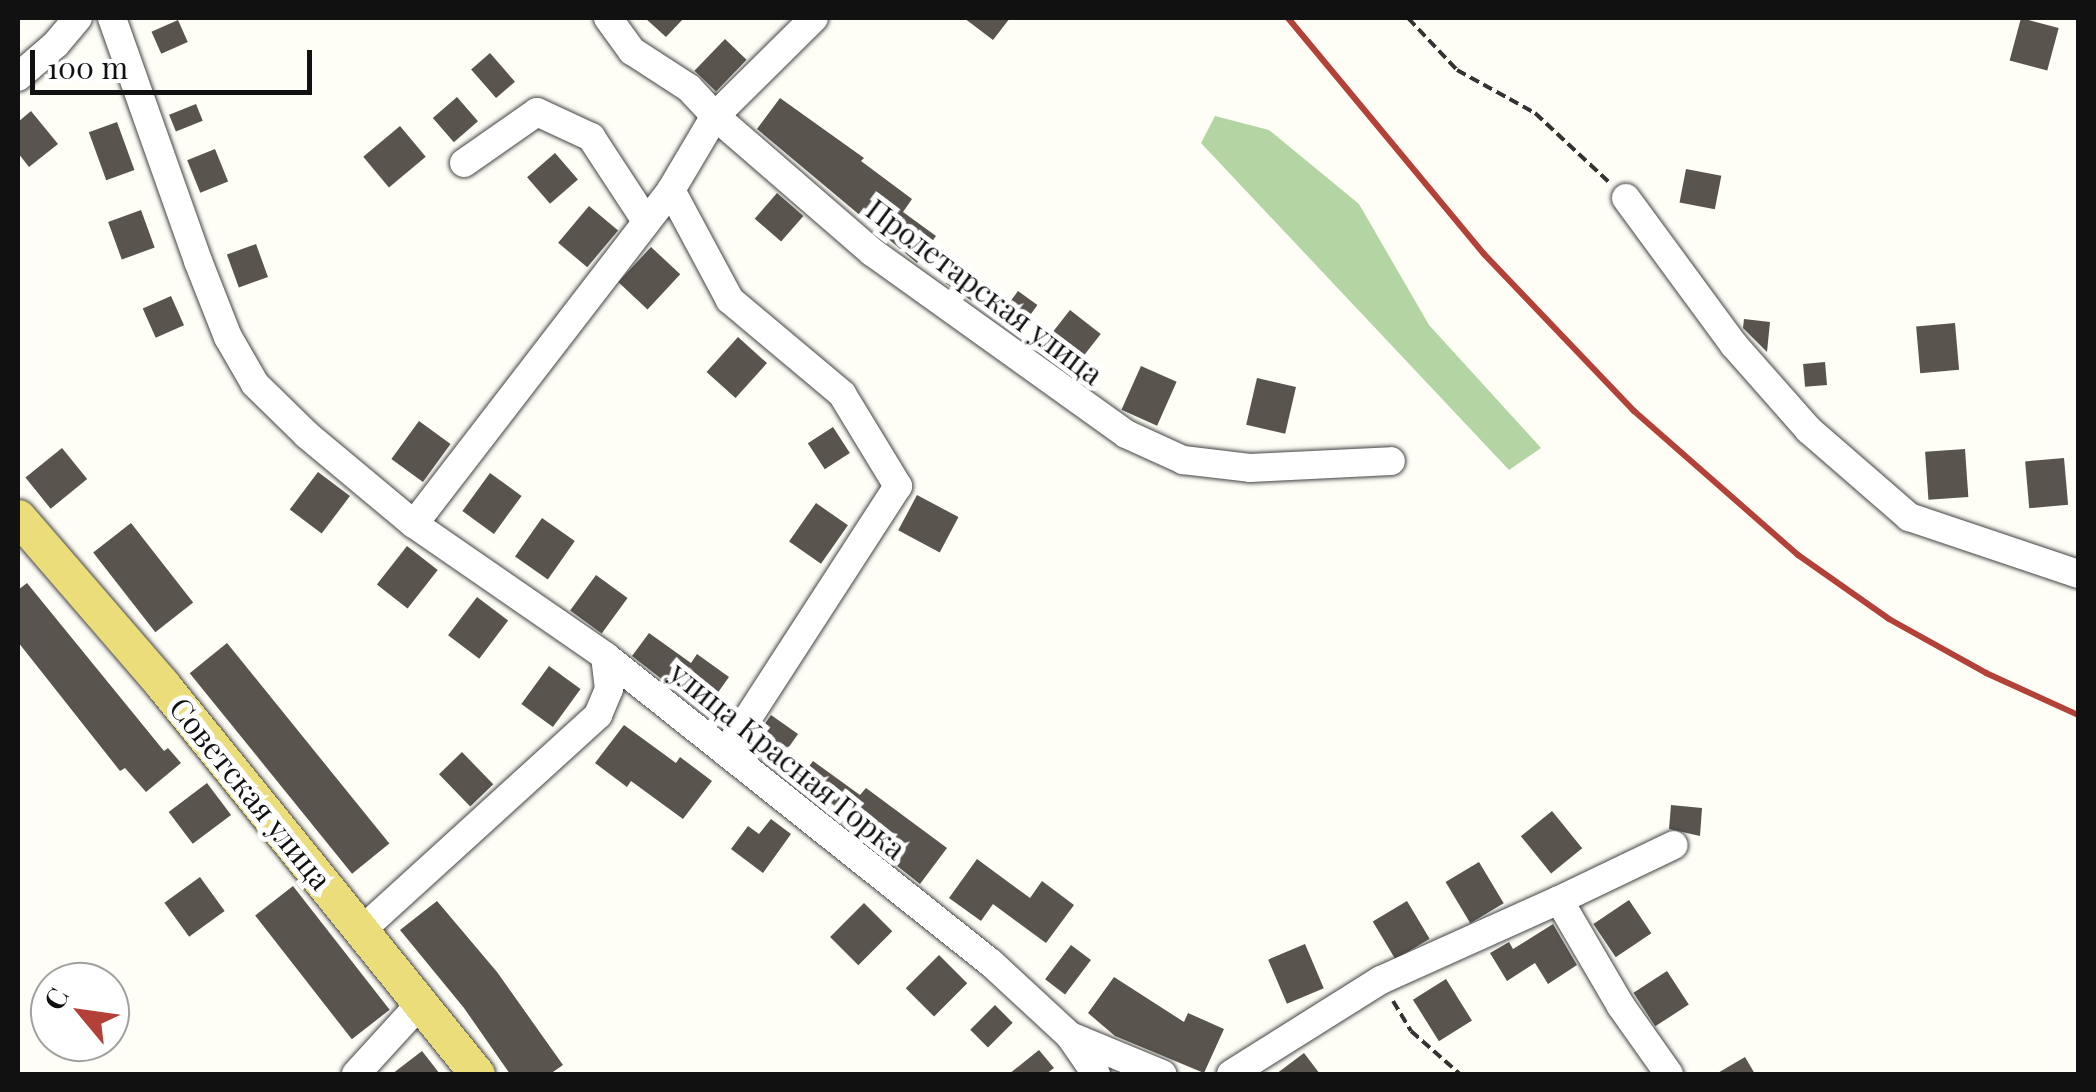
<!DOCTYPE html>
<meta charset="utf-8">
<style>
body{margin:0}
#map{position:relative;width:2096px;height:1092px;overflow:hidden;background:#fefdf6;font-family:"Playfair Display",serif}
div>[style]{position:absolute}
.forest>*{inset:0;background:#b3d5a3}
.building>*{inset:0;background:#59544e;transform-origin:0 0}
.path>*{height:4px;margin-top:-2px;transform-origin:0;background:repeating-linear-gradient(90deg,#333 0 10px,transparent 0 15px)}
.roads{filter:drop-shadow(0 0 2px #444) drop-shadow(0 0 2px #444)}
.minor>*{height:28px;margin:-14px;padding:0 14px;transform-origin:14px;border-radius:14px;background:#fff}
.major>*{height:35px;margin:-17.5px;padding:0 17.5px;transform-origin:17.5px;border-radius:17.5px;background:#eadd7a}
.rail>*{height:6px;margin:-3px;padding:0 3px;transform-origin:3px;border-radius:3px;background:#b34137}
span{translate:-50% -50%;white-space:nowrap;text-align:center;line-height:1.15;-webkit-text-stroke:10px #fff;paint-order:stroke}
.street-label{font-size:30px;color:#111}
.frame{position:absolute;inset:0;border:20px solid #111;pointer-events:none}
.north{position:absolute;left:30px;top:962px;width:100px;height:100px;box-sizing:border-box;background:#fff;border:2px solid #a0a0a0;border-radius:50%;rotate:299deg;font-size:28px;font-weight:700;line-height:40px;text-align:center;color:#111}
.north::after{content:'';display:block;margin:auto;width:35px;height:45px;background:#b34137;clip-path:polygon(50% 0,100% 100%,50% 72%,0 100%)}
.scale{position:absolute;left:30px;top:50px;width:282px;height:45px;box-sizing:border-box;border:5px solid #111;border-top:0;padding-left:12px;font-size:30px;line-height:35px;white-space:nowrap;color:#111;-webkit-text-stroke:8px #fff;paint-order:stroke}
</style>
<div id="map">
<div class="forest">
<div style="clip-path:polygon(1215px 116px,1269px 130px,1359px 204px,1429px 325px,1541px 448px,1509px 470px,1201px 143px)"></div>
</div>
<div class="building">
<div style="clip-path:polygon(645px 18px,684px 18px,666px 37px)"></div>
<div style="clip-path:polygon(964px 18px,1010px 18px,993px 40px)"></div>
<div style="left:2021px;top:18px;width:39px;height:44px;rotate:15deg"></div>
<div style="left:178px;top:20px;width:24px;height:29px;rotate:66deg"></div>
<div style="left:725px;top:39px;width:30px;height:44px;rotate:44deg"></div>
<div style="left:490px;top:53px;width:38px;height:25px;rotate:49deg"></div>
<div style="left:457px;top:97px;width:32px;height:32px;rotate:49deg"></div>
<div style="clip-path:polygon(780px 98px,864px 158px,861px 161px,912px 199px,903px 212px,936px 236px,917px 263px,757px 129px)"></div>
<div style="left:196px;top:104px;width:18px;height:29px;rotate:68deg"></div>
<div style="clip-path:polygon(31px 111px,58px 144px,29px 167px,18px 153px,18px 122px)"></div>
<div style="left:117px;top:122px;width:51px;height:30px;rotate:70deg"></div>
<div style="left:400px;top:126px;width:40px;height:48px;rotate:50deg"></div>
<div style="left:215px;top:149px;width:35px;height:30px;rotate:68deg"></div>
<div style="left:555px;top:153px;width:35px;height:37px;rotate:49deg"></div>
<div style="left:1686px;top:169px;width:36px;height:34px;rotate:11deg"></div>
<div style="left:777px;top:193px;width:35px;height:34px;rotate:41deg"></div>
<div style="left:589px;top:206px;width:38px;height:48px;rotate:40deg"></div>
<div style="left:141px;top:210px;width:40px;height:35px;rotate:70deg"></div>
<div style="left:256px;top:244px;width:35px;height:31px;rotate:70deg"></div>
<div style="left:651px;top:247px;width:40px;height:48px;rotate:43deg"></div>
<div style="left:958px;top:265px;width:34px;height:22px;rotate:34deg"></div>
<div style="left:1018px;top:291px;width:24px;height:36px;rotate:36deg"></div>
<div style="left:171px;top:296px;width:32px;height:31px;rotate:66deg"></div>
<div style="left:1070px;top:310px;width:39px;height:48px;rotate:38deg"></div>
<div style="clip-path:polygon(1744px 319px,1770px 322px,1767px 352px,1743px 328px)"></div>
<div style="left:1955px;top:323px;width:47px;height:39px;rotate:85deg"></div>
<div style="left:738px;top:337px;width:39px;height:47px;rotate:42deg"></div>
<div style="left:1825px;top:362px;width:23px;height:22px;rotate:85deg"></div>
<div style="left:1141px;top:366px;width:39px;height:48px;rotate:24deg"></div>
<div style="left:1257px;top:378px;width:40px;height:48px;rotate:13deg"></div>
<div style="left:419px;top:421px;width:39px;height:47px;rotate:36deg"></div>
<div style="left:833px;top:427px;width:31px;height:30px;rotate:57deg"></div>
<div style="left:62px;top:448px;width:40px;height:47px;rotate:51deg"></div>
<div style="left:1965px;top:449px;width:48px;height:40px;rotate:86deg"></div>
<div style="left:2064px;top:458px;width:47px;height:39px;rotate:85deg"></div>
<div style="left:318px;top:472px;width:40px;height:47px;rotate:37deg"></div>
<div style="left:490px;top:473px;width:39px;height:47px;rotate:36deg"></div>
<div style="left:917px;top:495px;width:47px;height:40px;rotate:28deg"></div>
<div style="left:816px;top:503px;width:39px;height:47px;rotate:35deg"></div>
<div style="left:542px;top:518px;width:40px;height:47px;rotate:35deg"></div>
<div style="left:131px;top:523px;width:101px;height:48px;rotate:52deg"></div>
<div style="left:407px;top:546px;width:39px;height:49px;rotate:38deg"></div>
<div style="left:596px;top:575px;width:39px;height:44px;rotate:36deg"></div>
<div style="clip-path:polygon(27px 583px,164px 751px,168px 748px,181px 763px,146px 792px,125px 768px,120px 771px,18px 642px,18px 590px)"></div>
<div style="left:477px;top:597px;width:39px;height:48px;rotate:37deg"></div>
<div style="clip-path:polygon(649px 633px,691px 663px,697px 654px,729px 677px,704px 712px,632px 656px)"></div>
<div style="left:227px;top:643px;width:258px;height:48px;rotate:51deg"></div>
<div style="left:549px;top:666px;width:39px;height:47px;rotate:36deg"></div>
<div style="left:771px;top:715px;width:33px;height:40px;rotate:35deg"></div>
<div style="clip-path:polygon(624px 725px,676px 763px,680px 757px,712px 781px,683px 819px,631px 781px,627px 787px,595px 763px)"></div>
<div style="left:462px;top:752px;width:45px;height:32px;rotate:46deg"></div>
<div style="clip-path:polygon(813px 761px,860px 795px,866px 788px,947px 848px,920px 884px,795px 785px)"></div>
<div style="left:207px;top:783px;width:40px;height:48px;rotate:53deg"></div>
<div style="clip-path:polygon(1671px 805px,1702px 808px,1700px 836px,1669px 829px)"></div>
<div style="left:1552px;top:811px;width:48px;height:40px;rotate:51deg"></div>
<div style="clip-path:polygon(771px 819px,791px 834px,763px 873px,731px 849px,748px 826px,759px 834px)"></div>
<div style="clip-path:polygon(977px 859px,1030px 898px,1042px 881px,1074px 905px,1046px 943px,993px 904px,981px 921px,949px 898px)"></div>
<div style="left:1479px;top:862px;width:48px;height:39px;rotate:59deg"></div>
<div style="left:200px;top:877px;width:42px;height:44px;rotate:54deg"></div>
<div style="left:293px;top:886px;width:157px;height:48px;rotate:52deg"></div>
<div style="left:1629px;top:900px;width:40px;height:43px;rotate:56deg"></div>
<div style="clip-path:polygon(437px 901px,497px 972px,563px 1065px,550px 1074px,510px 1074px,464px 1008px,400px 930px)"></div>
<div style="left:1407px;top:901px;width:44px;height:40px;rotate:59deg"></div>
<div style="left:864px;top:903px;width:40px;height:48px;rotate:45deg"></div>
<div style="clip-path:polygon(1553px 924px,1577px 965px,1548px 984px,1535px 963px,1507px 981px,1490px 953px,1509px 942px,1513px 949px)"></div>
<div style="left:1305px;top:944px;width:48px;height:40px;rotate:67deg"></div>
<div style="left:1071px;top:945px;width:25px;height:43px;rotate:37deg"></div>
<div style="left:939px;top:955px;width:40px;height:47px;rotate:45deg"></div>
<div style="left:1667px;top:971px;width:40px;height:40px;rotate:57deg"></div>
<div style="clip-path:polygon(1114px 977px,1184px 1022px,1188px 1013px,1224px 1029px,1204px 1073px,1115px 1036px,1088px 1013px)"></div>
<div style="left:1446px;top:979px;width:49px;height:39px;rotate:58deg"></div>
<div style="left:995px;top:1005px;width:25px;height:35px;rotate:45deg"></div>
<div style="clip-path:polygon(1039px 1050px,1054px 1068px,1046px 1074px,1009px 1074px)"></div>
<div style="clip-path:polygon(422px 1051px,440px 1074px,392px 1074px)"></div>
<div style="clip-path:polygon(1304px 1053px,1320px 1074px,1276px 1074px)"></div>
<div style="clip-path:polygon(1745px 1057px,1755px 1074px,1716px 1074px)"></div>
</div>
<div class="path">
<div style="left:1408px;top:18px;width:71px;rotate:46.7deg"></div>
<div style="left:1457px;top:70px;width:89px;rotate:28.9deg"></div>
<div style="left:1535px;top:113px;width:104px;rotate:43.1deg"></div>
<div style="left:1393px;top:1001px;width:35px;rotate:59deg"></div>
<div style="left:1411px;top:1031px;width:65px;rotate:41.3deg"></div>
</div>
<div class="roads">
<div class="minor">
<div style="left:112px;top:18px;width:258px;rotate:70.5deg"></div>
<div style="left:198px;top:261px;width:82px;rotate:68.5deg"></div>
<div style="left:228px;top:337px;width:54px;rotate:60.1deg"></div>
<div style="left:255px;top:384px;width:73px;rotate:44.4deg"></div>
<div style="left:307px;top:435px;width:139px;rotate:39.8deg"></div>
<div style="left:414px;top:524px;width:232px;rotate:34.6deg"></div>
<div style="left:605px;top:656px;width:492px;rotate:38.5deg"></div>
<div style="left:990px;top:962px;width:109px;rotate:42.8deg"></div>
<div style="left:1070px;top:1036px;width:46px;rotate:55.6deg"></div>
<div style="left:608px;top:18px;width:41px;rotate:54deg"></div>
<div style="left:632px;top:51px;width:68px;rotate:33deg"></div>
<div style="left:689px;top:88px;width:38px;rotate:47deg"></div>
<div style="left:715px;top:116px;width:208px;rotate:40.9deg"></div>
<div style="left:872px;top:252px;width:312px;rotate:35.6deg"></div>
<div style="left:1126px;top:434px;width:63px;rotate:24.5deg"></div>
<div style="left:1183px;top:460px;width:67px;rotate:6.8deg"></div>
<div style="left:1250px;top:468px;width:141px;rotate:-2.8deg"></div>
<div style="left:18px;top:77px;width:50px;rotate:-41deg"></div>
<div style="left:56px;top:44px;width:34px;rotate:-50deg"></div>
<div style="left:464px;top:163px;width:89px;rotate:-34.9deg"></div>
<div style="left:537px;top:112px;width:60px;rotate:24.8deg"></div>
<div style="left:591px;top:137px;width:100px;rotate:56.8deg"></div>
<div style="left:671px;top:190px;width:125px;rotate:61.8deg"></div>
<div style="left:730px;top:300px;width:146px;rotate:40deg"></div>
<div style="left:842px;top:394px;width:108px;rotate:58.7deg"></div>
<div style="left:898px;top:486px;width:317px;rotate:122.9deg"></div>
<div style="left:1626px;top:198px;width:182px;rotate:53.7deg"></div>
<div style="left:1734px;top:345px;width:113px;rotate:48.6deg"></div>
<div style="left:1809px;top:430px;width:133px;rotate:41deg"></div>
<div style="left:1909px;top:517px;width:178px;rotate:18.6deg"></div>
<div style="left:414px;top:524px;width:421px;rotate:-52.4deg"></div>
<div style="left:671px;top:190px;width:86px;rotate:-59.3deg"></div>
<div style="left:715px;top:116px;width:139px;rotate:-44.7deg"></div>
<div style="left:1559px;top:900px;width:127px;rotate:-25.6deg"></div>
<div style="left:363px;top:929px;width:318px;rotate:-42.3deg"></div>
<div style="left:598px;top:715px;width:28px;rotate:-67deg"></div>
<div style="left:609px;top:689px;width:33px;rotate:-97deg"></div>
<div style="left:1070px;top:1036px;width:100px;rotate:22.4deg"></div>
<div style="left:356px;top:1074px;width:93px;rotate:-47.6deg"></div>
<div style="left:1231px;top:1074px;width:177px;rotate:-32.1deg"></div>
<div style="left:1381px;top:980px;width:195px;rotate:-24.2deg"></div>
<div style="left:1559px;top:900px;width:123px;rotate:59.7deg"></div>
<div style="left:1621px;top:1006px;width:83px;rotate:54.8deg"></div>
</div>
<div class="major">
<div style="left:18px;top:517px;width:221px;rotate:49.2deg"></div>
<div style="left:162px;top:684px;width:501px;rotate:51.07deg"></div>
</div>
</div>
<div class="rail">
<div style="left:1288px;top:18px;width:307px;rotate:50.3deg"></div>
<div style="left:1484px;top:254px;width:217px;rotate:46.3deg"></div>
<div style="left:1634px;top:411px;width:218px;rotate:41.3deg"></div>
<div style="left:1798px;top:555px;width:111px;rotate:35.1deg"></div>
<div style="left:1889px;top:619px;width:111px;rotate:29.1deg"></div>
<div style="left:1986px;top:673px;width:101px;rotate:24.5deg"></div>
</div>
<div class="street-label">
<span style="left:985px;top:291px;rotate:37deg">Пролетарская улица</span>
<span style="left:788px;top:760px;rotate:39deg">улица Красная Горка</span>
<span style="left:251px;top:793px;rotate:51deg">Советская улица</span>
</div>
<div class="frame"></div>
<div class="north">С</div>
<div class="scale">100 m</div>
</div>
